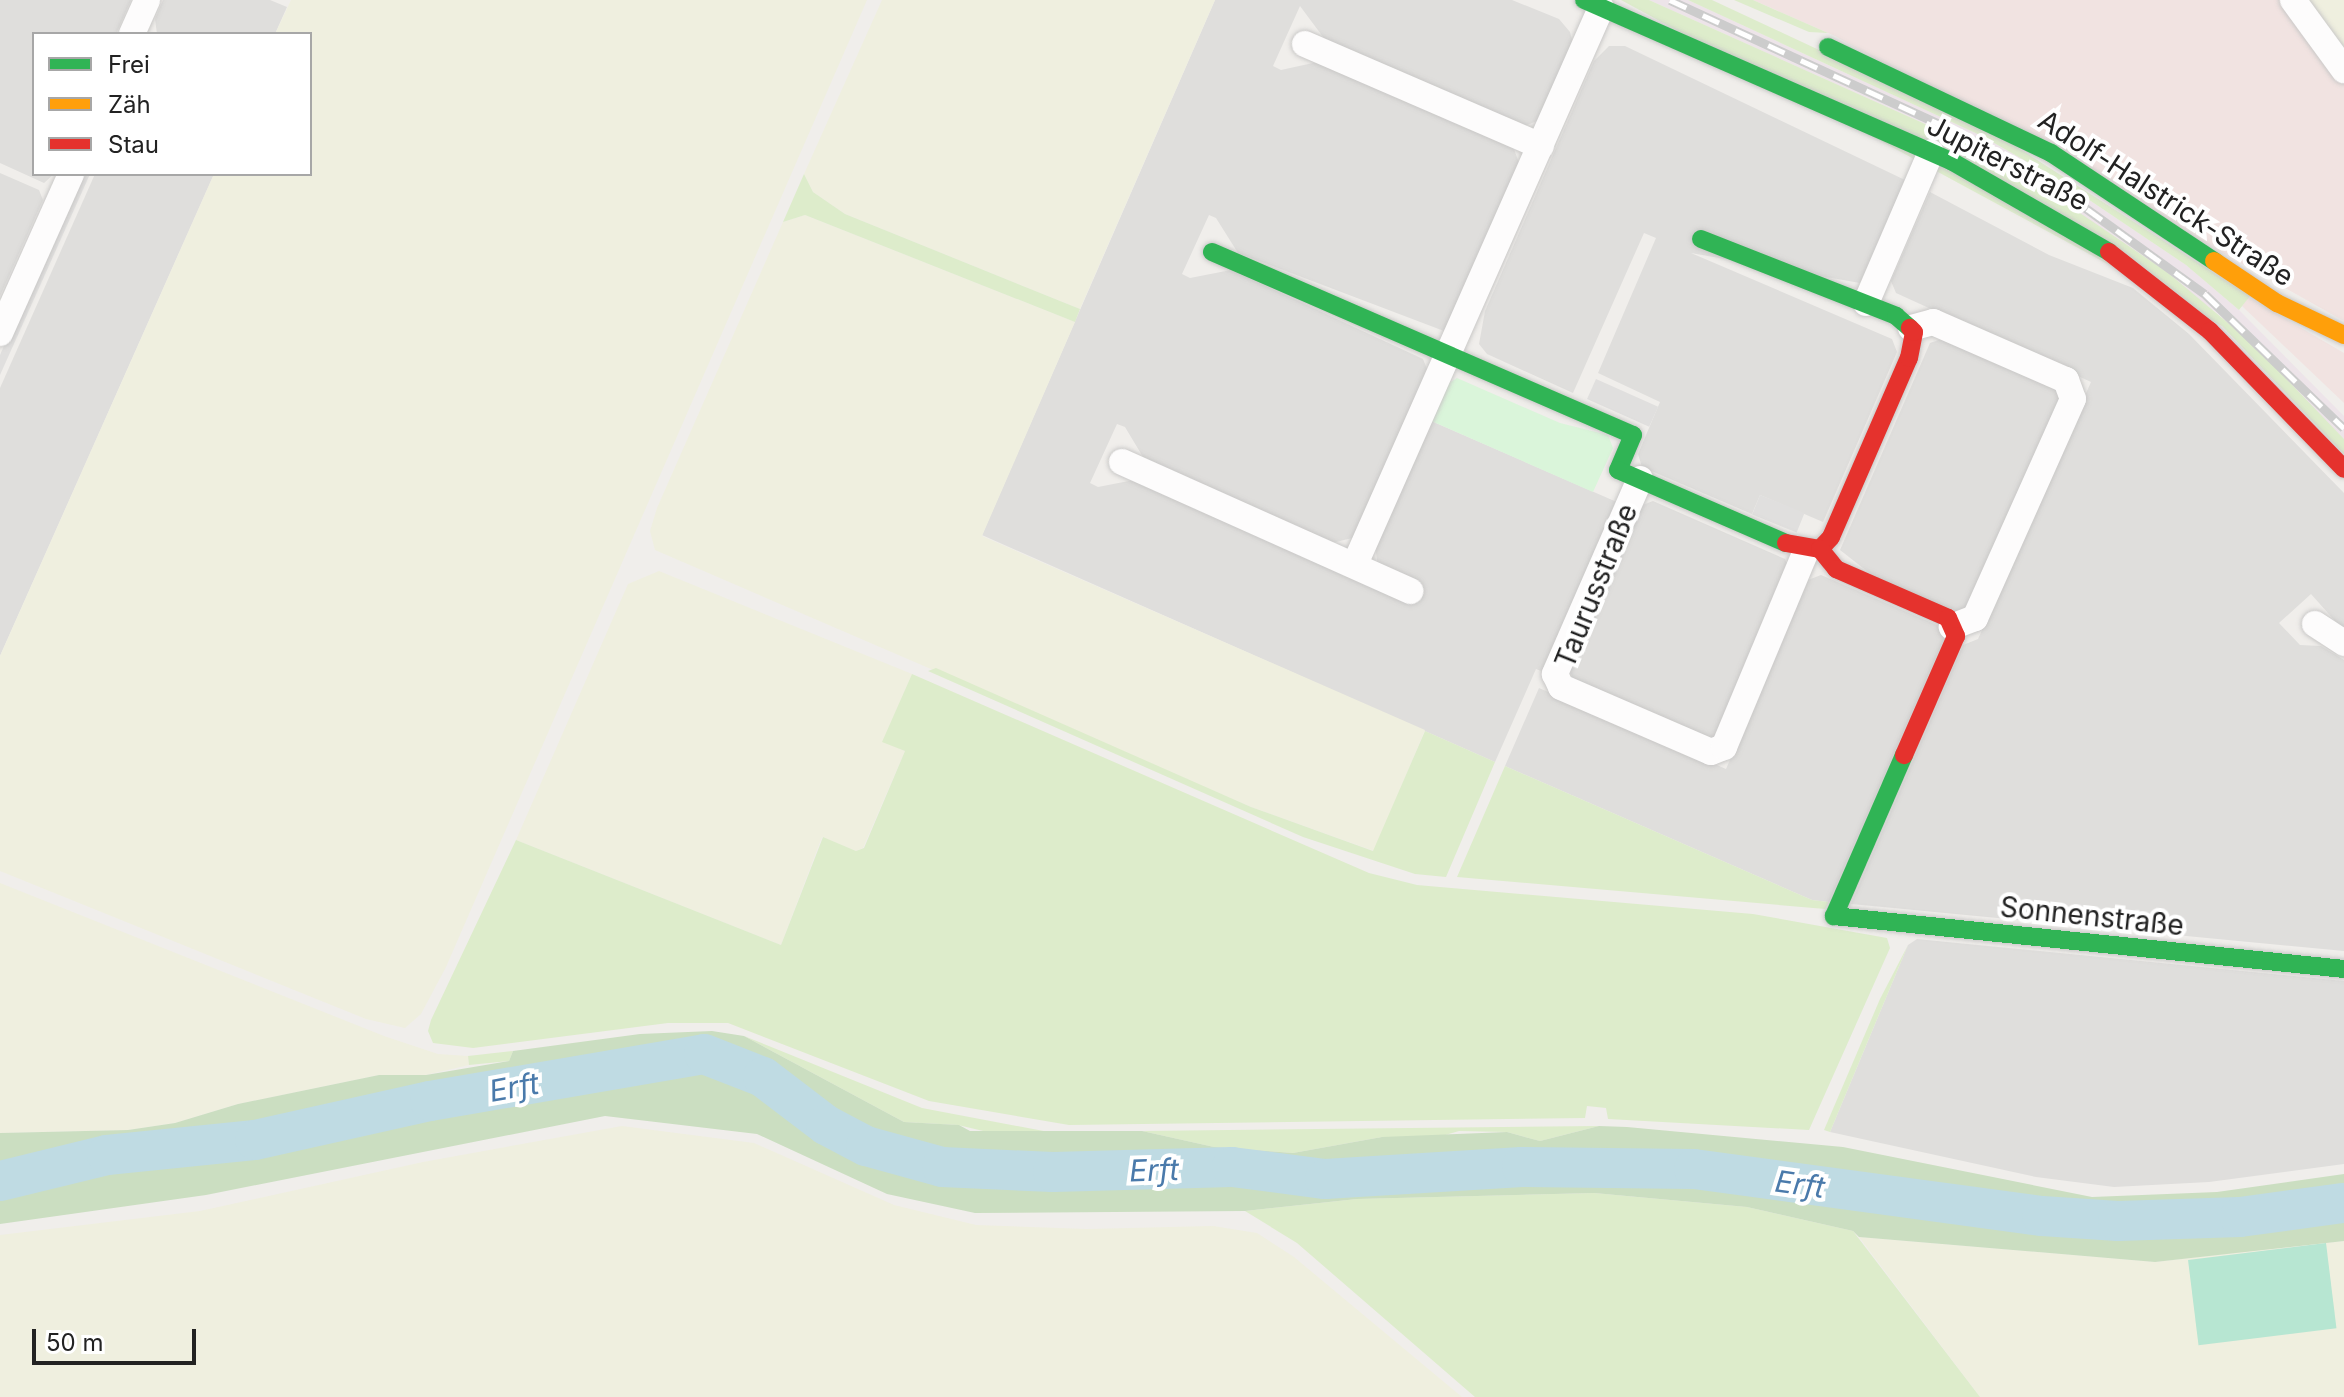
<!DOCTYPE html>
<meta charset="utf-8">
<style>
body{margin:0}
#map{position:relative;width:2344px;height:1397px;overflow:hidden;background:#f0eeeb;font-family:Inter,sans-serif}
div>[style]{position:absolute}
.residential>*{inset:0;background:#dfdedc}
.commercial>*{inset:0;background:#f1e3e1}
.industrial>*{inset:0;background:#ede4e9}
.farmland>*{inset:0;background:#efefdf}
.grass>*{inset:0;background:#ddeccb}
.forest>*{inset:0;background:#cbdec1}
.park>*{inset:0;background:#daf5da}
.pitch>*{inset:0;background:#b7e6d2;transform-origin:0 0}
.parking>*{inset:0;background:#e0dfde;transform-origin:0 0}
.river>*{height:40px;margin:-20px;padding:0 20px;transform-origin:20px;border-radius:20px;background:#bfdbe3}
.roads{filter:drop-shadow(0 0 2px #c9c8c7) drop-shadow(0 0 2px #c9c8c7)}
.street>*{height:26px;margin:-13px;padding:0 13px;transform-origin:13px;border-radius:13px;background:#fdfcfc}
.fast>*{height:18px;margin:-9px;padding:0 9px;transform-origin:9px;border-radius:9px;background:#30b455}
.slow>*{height:18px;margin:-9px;padding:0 9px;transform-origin:9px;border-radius:9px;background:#ff9f0a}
.jam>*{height:18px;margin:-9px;padding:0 9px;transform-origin:9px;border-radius:9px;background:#e5322d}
.rail>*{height:9px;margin-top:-4.5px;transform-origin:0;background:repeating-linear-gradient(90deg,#fff 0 18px,#ccc 0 36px);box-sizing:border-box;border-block:2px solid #ccc}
span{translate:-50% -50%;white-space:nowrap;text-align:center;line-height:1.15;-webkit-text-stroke:8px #fff;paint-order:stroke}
.street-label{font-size:28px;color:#222}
.water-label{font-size:30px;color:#4a7aab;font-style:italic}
.legend{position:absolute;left:32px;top:32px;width:280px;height:144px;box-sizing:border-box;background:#fff;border:2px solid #a7a7a7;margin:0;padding:10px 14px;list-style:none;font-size:24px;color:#222}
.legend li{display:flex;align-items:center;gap:16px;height:40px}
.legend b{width:40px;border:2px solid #a7a7a7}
.scale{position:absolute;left:32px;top:1329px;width:164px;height:36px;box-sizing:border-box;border:4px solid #222;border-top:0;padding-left:10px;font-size:24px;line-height:28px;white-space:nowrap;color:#222;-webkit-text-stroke:6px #fff;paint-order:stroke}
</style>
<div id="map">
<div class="residential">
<div style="clip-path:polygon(0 0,131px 0,116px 34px,34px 34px,34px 174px,54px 174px,44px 183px,0 163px)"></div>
<div style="clip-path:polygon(163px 0,270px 0,287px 7px,275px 34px,157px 34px,155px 19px)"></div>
<div style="clip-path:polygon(1215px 0,1512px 0,1559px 19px,1570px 32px,1573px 43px,1539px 120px,1525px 126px,1329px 45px,1300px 6px,1273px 66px,1281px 70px,1322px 61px,1514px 149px,1519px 163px,1444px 331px,1238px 253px,1216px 218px,1209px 215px,1182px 274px,1190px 278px,1231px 270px,1423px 359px,1427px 369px,1356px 537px,1332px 543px,1146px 462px,1125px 427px,1117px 424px,1090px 483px,1098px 487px,1139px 479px,1378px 566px,1375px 546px,1429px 420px,1619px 503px,1546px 673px,1536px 669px,1495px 762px,982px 535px)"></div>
<div style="clip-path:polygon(1609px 46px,1625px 46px,1905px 180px,1860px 283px,1691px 253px,1892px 339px,1897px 352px,1823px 522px,1760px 495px,1752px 514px,1642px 467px,1638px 454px,1660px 402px,1598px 373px,1656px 238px,1644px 233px,1573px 393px,1487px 354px,1479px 344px,1485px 311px,1594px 61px)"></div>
<div style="clip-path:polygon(0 173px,39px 190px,43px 200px,0 296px)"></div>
<div style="clip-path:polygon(95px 174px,214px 174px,0 656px,0 388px)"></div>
<div style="clip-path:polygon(1930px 192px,2049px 255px,2133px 288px,2189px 334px,2344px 493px,2344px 631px,2311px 594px,2279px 623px,2300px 645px,2321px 646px,2344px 660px,2344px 951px,1851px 904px,1963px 645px,1978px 639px,2091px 382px,1896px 293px,1891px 281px)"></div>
<div style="clip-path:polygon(1944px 338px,2056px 387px,2061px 400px,1971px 607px,1957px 613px,1872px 575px,1840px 550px,1930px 343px)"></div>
<div style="clip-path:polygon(1653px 501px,1785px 559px,1790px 572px,1719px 734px,1707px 740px,1574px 681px,1569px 669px,1640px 506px)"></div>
<div style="clip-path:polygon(1821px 575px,1939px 626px,1944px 639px,1829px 902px,1812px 900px,1505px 766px,1539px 688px,1726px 769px,1808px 580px)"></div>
<div style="clip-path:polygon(1917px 939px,2344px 981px,2344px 1164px,2209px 1182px,2114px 1187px,2036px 1177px,1830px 1132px,1908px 945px)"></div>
</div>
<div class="commercial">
<div style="clip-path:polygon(1753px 0,2281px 0,2344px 83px,2344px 321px,1835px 36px)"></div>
<div style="clip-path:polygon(2248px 297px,2344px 353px,2344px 403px,2242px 306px)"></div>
</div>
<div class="industrial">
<div style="clip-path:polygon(1649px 0,1688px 0,1982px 136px,2064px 183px,2186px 265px,2239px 310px,2344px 416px,2344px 439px,2216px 312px,2043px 188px,1963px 141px)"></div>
</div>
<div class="farmland">
<div style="clip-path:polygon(291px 0,867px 0,446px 967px,421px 1014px,405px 1028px,366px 1019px,0 871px,0 656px,214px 174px,310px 174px,310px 34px,275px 34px)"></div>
<div style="clip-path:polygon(882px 0,1215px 0,1080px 309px,845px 214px,813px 192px,804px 174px)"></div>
<div style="clip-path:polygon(2307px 0,2344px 0,2344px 46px,2339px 51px)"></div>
<div style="clip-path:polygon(805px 215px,1075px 322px,982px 536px,1425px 730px,1374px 851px,1251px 807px,655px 550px,650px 531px,657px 508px,783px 222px)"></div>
<div style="clip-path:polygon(659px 571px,912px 674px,883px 741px,905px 751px,863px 848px,856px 851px,822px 837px,781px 945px,516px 840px,628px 584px)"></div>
<div style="clip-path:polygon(0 883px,384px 1036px,438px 1054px,468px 1056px,469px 1065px,426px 1075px,379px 1075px,238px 1104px,175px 1123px,128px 1130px,0 1133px)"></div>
<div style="clip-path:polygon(622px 1126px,754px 1143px,894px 1205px,976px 1225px,1087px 1229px,1213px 1226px,1257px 1233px,1294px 1257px,1462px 1397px,0 1397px,0 1235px,200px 1211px,423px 1162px)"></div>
<div style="clip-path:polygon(1859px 1237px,2155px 1262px,2344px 1241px,2344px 1397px,1980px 1397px)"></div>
</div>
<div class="grass">
<div style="clip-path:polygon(1621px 0,1649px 0,1963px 141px,2043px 188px,2167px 272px,2252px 343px,2344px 439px,2344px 454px,2222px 326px)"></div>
<div style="clip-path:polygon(1688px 0,1712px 0,1990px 130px,2250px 296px,2239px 310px,2186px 265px,2064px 183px,1982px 136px)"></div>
<div style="clip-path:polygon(1734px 0,1753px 0,1828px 33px,1809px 32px)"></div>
<div style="clip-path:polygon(804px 174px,813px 192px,845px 214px,1080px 309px,1075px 322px,805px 215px,783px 222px)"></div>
<div style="clip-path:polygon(936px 668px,1251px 807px,1373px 851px,1425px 731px,1495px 762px,1446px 877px,1415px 874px,1303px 837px,928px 671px)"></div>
<div style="clip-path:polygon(912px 674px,1369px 873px,1417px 885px,1753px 914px,1887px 938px,1890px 948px,1809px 1130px,1608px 1119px,1606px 1108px,1587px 1106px,1585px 1118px,1069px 1125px,929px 1101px,728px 1023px,668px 1023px,473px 1048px,433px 1043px,428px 1031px,431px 1020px,516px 840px,781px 945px,823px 837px,856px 851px,864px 848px,905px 751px,882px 742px)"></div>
<div style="clip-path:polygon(1505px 766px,1812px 900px,1829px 902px,1825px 909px,1457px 877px)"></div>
<div style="clip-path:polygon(1908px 945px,1830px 1132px,1824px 1130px,1880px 999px)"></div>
<div style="clip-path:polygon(744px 1036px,922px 1108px,1049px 1132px,1000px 1135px,958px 1125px,904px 1122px)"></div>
<div style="clip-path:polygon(513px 1051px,509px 1061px,469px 1065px,468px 1056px)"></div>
<div style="clip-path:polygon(1599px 1126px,1540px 1141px,1507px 1132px,1459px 1131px,1435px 1138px,1382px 1137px,1293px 1153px,1214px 1147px,1142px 1131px)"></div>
<div style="clip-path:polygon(1594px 1193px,1747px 1207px,1853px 1231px,1980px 1397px,1475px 1397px,1297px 1243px,1245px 1211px,1357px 1199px)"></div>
</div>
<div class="forest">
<div style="clip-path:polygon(712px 1031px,744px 1036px,904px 1122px,959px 1125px,970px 1131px,1142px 1131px,1214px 1147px,1293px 1153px,1382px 1137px,1507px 1132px,1540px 1141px,1599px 1126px,1627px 1127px,1843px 1147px,2092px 1197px,2217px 1192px,2344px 1174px,2344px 1241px,2155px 1262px,1859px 1237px,1853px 1231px,1747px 1207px,1594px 1193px,1357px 1199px,1245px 1211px,975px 1213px,887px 1194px,757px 1134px,605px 1116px,206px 1195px,0 1224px,0 1133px,128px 1130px,175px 1123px,238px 1104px,379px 1075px,426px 1075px,509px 1061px,513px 1051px,640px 1034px)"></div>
</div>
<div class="park">
<div style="clip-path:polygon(1457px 378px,1560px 423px,1608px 435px,1613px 448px,1593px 492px,1429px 420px,1446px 385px)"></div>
</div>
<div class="pitch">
<div style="left:2326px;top:1243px;width:86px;height:139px;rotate:83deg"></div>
</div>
<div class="parking">
<div style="clip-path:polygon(80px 174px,90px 174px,0 375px,0 355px)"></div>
<div style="left:1596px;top:379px;width:68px;height:22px;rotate:24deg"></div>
<div style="left:1760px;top:495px;width:48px;height:21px;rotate:22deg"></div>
</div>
<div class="river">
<div style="left:0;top:1181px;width:110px;rotate:-13.7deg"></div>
<div style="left:107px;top:1155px;width:149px;rotate:-5.8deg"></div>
<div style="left:255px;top:1140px;width:179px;rotate:-12.6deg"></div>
<div style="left:430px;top:1101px;width:278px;rotate:-9.7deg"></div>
<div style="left:704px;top:1054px;width:63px;rotate:21.3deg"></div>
<div style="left:763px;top:1077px;width:79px;rotate:37.3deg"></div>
<div style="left:826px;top:1125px;width:45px;rotate:27.7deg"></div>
<div style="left:866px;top:1146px;width:79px;rotate:15.4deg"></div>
<div style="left:942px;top:1167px;width:111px;rotate:2.6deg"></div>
<div style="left:1053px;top:1172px;width:179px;rotate:-1.6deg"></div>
<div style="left:1232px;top:1167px;width:94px;rotate:7.4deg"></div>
<div style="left:1325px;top:1179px;width:197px;rotate:-3.5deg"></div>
<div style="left:1522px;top:1167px;width:172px;rotate:0.7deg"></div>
<div style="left:1694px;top:1169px;width:351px;rotate:7.7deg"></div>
<div style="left:2042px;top:1216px;width:76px;rotate:3.8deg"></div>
<div style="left:2118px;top:1221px;width:122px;rotate:-1.9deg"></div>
<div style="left:2240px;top:1217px;width:105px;rotate:-7.7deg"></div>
</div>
<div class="roads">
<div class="street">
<div style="left:2293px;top:0;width:87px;rotate:53.9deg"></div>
<div style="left:132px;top:34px;width:37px;rotate:-66deg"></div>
<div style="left:1305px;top:44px;width:257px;rotate:23.4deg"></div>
<div style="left:1866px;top:303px;width:164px;rotate:-66.7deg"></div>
<div style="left:1911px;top:328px;width:23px;rotate:-15deg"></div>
<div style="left:1933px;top:322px;width:145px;rotate:23.6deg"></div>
<div style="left:2066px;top:380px;width:20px;rotate:70deg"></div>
<div style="left:2073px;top:399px;width:240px;rotate:114.1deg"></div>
<div style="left:1975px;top:618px;width:25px;rotate:159deg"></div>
<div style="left:0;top:333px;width:174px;rotate:-65.9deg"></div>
<div style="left:1122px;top:462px;width:316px;rotate:24.1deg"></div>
<div style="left:1640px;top:479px;width:213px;rotate:113.6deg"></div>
<div style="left:1555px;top:674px;width:14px;rotate:65deg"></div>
<div style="left:1561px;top:687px;width:163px;rotate:23.4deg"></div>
<div style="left:1711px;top:752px;width:14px;rotate:-21deg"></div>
<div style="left:1724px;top:747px;width:212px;rotate:-67.3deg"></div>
<div style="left:1355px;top:564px;width:608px;rotate:-66.13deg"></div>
<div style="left:2315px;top:624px;width:35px;rotate:33deg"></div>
</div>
<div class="fast">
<div style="left:1584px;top:0;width:401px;rotate:23.7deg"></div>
<div style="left:1951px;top:161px;width:182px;rotate:29.9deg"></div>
<div style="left:1828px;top:47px;width:247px;rotate:25.4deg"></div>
<div style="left:2051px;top:153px;width:196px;rotate:33.5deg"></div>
<div style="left:1701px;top:239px;width:210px;rotate:21.5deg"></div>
<div style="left:1896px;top:316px;width:18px;rotate:41deg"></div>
<div style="left:1212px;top:252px;width:459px;rotate:23.5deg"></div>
<div style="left:1633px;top:435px;width:38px;rotate:113deg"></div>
<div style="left:1618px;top:470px;width:183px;rotate:23.5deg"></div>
<div style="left:1904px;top:755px;width:176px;rotate:113.5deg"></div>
<div style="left:1834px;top:916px;width:513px;rotate:5.93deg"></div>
</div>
<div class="slow">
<div style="left:2214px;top:261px;width:76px;rotate:33.7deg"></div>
<div style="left:2277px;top:303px;width:74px;rotate:25.5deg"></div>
</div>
<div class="jam">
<div style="left:2109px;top:252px;width:128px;rotate:38deg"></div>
<div style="left:2210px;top:331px;width:192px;rotate:45.8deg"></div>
<div style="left:1786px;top:543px;width:35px;rotate:10deg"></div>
<div style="left:1820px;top:549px;width:16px;rotate:-47deg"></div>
<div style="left:1831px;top:537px;width:195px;rotate:-66.5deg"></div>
<div style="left:1909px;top:358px;width:26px;rotate:-79deg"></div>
<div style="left:1914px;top:332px;width:6px;rotate:-135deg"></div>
<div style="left:1820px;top:549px;width:26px;rotate:51deg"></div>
<div style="left:1836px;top:569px;width:122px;rotate:23.6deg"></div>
<div style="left:1948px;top:618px;width:20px;rotate:66deg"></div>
<div style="left:1956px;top:636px;width:130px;rotate:113.6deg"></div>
</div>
</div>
<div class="rail">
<div style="left:1670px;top:0;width:324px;rotate:24.7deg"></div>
<div style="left:1964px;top:135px;width:108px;rotate:29.4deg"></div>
<div style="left:2058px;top:188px;width:181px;rotate:35.8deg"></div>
<div style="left:2205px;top:294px;width:193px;rotate:44deg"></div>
</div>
<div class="street-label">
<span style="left:2008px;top:163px;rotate:27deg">Jupiterstraße</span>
<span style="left:2166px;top:198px;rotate:33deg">Adolf-Halstrick-Straße</span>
<span style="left:1596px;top:586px;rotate:-68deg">Taurusstraße</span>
<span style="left:2092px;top:916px;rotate:6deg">Sonnenstraße</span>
</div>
<div class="water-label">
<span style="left:514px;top:1087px;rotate:-10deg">Erft</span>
<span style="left:1154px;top:1170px;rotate:-2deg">Erft</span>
<span style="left:1800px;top:1184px;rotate:8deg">Erft</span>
</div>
<ul class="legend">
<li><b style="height:10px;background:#30b455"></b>Frei</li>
<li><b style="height:10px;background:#ff9f0a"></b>Zäh</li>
<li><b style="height:10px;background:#e5322d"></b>Stau</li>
</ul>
<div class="scale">50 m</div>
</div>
